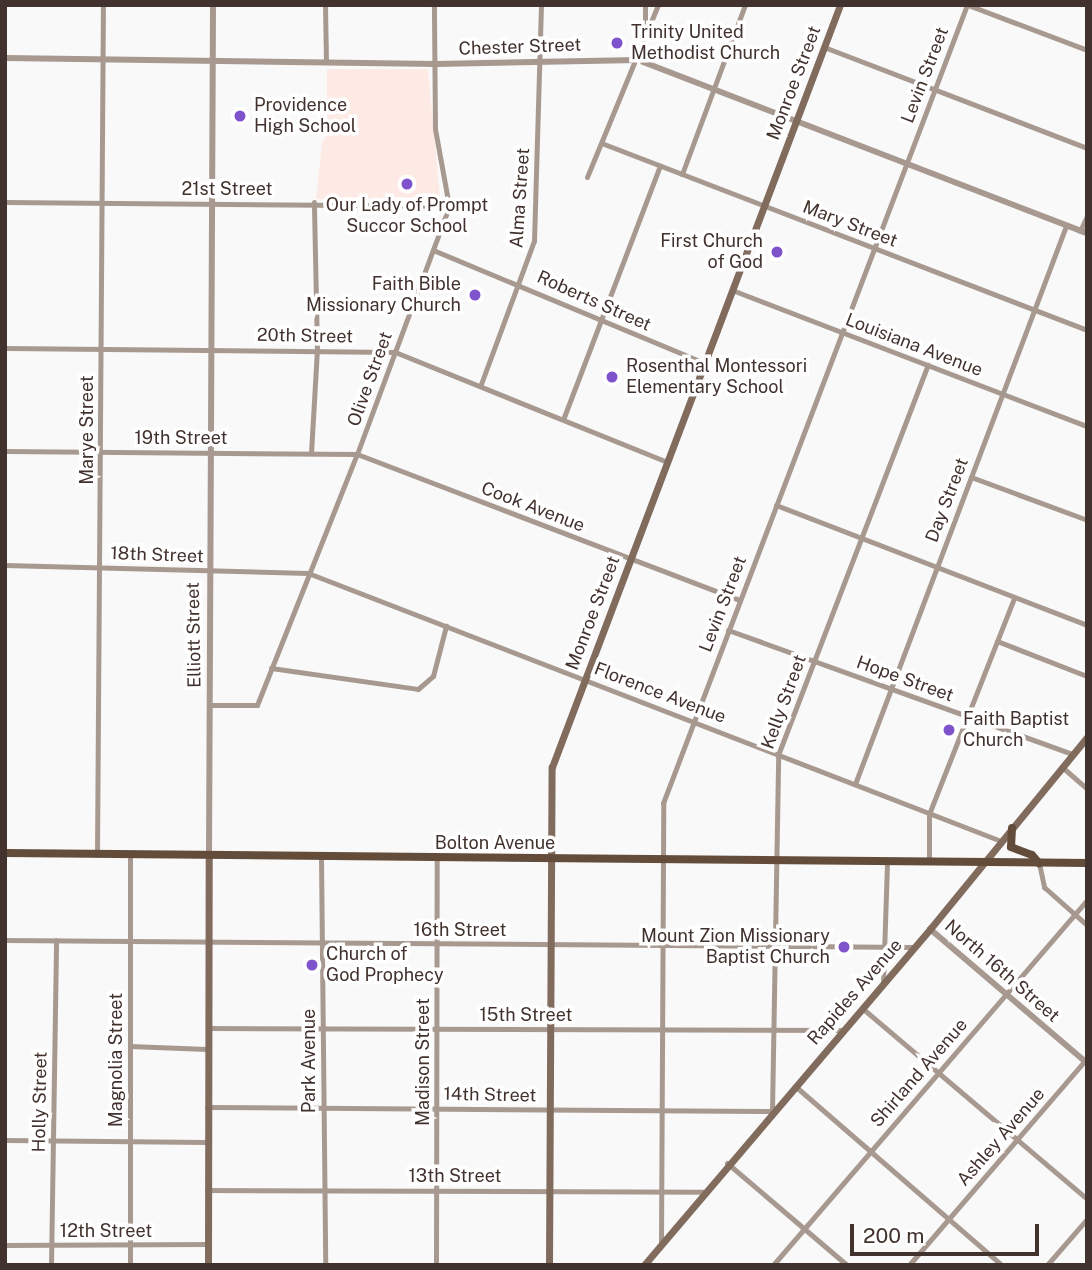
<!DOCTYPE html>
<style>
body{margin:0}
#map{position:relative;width:1092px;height:1270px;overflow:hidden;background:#f9f9f9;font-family:"Public Sans",sans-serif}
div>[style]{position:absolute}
.built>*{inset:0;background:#feeae4}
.minor>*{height:5px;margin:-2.5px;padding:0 2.5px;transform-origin:2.5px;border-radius:2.5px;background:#a7998f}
.tertiary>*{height:6px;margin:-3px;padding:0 3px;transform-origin:3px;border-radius:3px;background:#a7998f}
.secondary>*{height:7px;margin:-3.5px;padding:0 3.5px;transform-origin:3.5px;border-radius:3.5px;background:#806b5d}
.primary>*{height:8px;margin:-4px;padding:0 4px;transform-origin:4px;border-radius:4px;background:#634c3a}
.dots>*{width:19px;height:19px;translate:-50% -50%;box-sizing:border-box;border:4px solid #fff;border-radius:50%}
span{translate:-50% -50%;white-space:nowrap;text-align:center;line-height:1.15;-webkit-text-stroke:7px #fff;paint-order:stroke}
.poi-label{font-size:18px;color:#42322d}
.left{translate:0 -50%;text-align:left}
.right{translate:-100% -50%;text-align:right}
.street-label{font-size:18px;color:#42322d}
.frame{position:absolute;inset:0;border:7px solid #42322d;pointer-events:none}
.scale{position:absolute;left:850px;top:1224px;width:189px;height:32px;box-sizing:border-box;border:4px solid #42322d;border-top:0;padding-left:9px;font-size:21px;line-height:24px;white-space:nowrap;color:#42322d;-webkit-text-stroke:5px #fff;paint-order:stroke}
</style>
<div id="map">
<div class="built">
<div style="clip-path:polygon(327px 69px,428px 69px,440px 197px,316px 199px,322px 143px,327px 134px)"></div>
</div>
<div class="minor">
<div style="left:325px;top:5px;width:56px;rotate:89deg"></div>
<div style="left:968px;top:5px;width:127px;rotate:20.7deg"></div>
<div style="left:645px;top:32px;width:27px;rotate:-90deg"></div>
<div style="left:824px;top:47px;width:282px;rotate:21deg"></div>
<div style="left:604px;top:144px;width:518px;rotate:21.06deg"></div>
<div style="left:682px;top:174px;width:180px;rotate:-69.6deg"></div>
<div style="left:587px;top:177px;width:186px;rotate:-67.6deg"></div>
<div style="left:5px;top:202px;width:444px;rotate:0.5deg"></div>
<div style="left:1080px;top:231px;width:17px;rotate:-65deg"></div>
<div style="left:433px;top:250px;width:294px;rotate:22.6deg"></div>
<div style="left:732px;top:290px;width:380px;rotate:21deg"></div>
<div style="left:5px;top:348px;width:390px;rotate:0.6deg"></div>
<div style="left:395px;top:352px;width:293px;rotate:22deg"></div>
<div style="left:481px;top:384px;width:153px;rotate:-69.7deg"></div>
<div style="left:534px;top:241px;width:236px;rotate:-88.3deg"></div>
<div style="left:564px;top:417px;width:269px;rotate:-69.1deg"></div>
<div style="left:5px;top:451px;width:352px;rotate:0.5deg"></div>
<div style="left:357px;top:454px;width:409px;rotate:20.9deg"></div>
<div style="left:311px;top:453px;width:103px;rotate:-86.7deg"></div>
<div style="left:317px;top:350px;width:148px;rotate:-91.2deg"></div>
<div style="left:971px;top:477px;width:124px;rotate:20.3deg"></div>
<div style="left:776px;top:505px;width:333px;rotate:21.1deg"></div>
<div style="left:5px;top:565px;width:303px;rotate:1.5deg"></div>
<div style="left:308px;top:573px;width:743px;rotate:21.14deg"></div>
<div style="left:728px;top:630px;width:367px;rotate:19.8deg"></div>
<div style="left:997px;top:641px;width:97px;rotate:21.3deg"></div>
<div style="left:271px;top:668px;width:148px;rotate:8.1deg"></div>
<div style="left:418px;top:689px;width:20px;rotate:-41deg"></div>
<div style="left:433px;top:676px;width:52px;rotate:-75.4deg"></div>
<div style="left:211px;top:705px;width:46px"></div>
<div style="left:257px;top:705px;width:270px;rotate:-68.3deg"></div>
<div style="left:357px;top:454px;width:265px;rotate:-69.6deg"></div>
<div style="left:449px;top:206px;width:78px;rotate:-100.3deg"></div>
<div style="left:435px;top:129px;width:124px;rotate:-90.5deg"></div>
<div style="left:1062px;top:767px;width:33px;rotate:41deg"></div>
<div style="left:855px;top:784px;width:597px;rotate:-69.29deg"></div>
<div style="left:97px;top:855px;width:850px;rotate:-89.6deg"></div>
<div style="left:321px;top:857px;width:408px;rotate:89.4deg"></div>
<div style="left:929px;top:862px;width:48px;rotate:-90deg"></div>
<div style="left:929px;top:814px;width:232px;rotate:-68.5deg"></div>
<div style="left:1039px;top:863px;width:25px;rotate:78deg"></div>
<div style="left:1044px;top:887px;width:57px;rotate:41.5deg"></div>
<div style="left:5px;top:940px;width:910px;rotate:0.44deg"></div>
<div style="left:883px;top:984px;width:123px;rotate:-88.1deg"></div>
<div style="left:862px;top:1008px;width:295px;rotate:40.3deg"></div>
<div style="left:208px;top:1028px;width:635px;rotate:0.18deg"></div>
<div style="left:130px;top:1046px;width:77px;rotate:2.2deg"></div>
<div style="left:795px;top:1086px;width:274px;rotate:40.9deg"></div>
<div style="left:207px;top:1107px;width:565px;rotate:0.41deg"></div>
<div style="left:772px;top:1111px;width:356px;rotate:-89deg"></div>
<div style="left:778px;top:755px;width:418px;rotate:-69deg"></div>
<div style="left:5px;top:1140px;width:202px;rotate:0.6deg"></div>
<div style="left:727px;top:1163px;width:157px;rotate:40.4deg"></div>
<div style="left:207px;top:1190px;width:497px;rotate:0.2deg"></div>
<div style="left:661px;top:1243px;width:440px;rotate:-89.7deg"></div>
<div style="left:663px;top:803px;width:854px;rotate:-69.15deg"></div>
<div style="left:5px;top:1245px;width:203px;rotate:-0.3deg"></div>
<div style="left:51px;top:1265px;width:325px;rotate:-89.1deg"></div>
<div style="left:130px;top:1265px;width:410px;rotate:-90deg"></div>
<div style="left:436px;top:1265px;width:406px;rotate:-89.9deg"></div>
<div style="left:773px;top:1265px;width:481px;rotate:-49.3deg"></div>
<div style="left:909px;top:1265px;width:273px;rotate:-49.3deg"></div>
<div style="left:1047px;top:1265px;width:61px;rotate:-49deg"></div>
</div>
<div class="tertiary">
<div style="left:5px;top:58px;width:431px;rotate:0.8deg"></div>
<div style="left:436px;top:64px;width:202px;rotate:-1.1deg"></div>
<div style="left:638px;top:60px;width:481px;rotate:21.1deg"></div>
<div style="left:209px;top:856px;width:851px;rotate:-89.73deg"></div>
<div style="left:930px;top:929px;width:206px;rotate:40.5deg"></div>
</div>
<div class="secondary">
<div style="left:208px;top:1265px;width:409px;rotate:-89.9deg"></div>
<div style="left:549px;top:1265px;width:498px;rotate:-89.7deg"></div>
<div style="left:552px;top:767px;width:815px;rotate:-69.3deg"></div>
<div style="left:644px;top:1265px;width:441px;rotate:-49.6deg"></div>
<div style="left:930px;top:929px;width:248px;rotate:-50.7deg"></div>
</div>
<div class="primary">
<div style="left:1012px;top:828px;width:19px;rotate:93deg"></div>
<div style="left:1011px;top:847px;width:22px;rotate:21deg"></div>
<div style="left:1032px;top:855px;width:11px;rotate:49deg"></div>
<div style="left:5px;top:853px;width:1082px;rotate:0.53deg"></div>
</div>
<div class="dots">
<div style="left:617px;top:43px;background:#7f53cc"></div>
<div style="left:240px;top:116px;background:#7f53cc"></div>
<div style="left:407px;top:184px;background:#7f53cc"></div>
<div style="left:777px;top:252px;background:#7f53cc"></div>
<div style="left:475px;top:295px;background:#7f53cc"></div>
<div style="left:612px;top:377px;background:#7f53cc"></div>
<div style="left:949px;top:730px;background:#7f53cc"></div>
<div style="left:844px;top:947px;background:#7f53cc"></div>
<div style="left:312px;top:965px;background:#7f53cc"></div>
</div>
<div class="poi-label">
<span class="left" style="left:631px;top:43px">Trinity United<br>Methodist Church</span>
<span class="left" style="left:254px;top:116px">Providence<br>High School</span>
<span style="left:407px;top:216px">Our Lady of Prompt<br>Succor School</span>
<span class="right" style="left:763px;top:252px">First Church<br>of God</span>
<span class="right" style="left:461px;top:295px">Faith Bible<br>Missionary Church</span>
<span class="left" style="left:626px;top:377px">Rosenthal Montessori<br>Elementary School</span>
<span class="left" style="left:963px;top:730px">Faith Baptist<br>Church</span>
<span class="right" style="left:830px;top:947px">Mount Zion Missionary<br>Baptist Church</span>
<span class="left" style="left:326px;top:965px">Church of<br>God Prophecy</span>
</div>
<div class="street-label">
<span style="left:520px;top:47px;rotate:-2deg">Chester Street</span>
<span style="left:925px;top:75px;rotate:-69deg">Levin Street</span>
<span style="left:794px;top:83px;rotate:-69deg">Monroe Street</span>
<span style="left:227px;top:189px">21st Street</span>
<span style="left:520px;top:198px;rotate:-86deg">Alma Street</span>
<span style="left:850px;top:224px;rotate:21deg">Mary Street</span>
<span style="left:594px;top:301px;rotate:24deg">Roberts Street</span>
<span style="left:305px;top:336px;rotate:1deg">20th Street</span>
<span style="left:914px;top:345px;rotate:21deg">Louisiana Avenue</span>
<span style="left:370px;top:379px;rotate:-70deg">Olive Street</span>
<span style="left:87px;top:430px;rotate:-90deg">Marye Street</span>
<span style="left:181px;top:438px">19th Street</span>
<span style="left:947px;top:500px;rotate:-69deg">Day Street</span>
<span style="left:533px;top:507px;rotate:21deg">Cook Avenue</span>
<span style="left:157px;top:555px;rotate:2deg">18th Street</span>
<span style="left:723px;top:604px;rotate:-69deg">Levin Street</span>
<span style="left:593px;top:613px;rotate:-69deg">Monroe Street</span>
<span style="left:194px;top:635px;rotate:-91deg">Elliott Street</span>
<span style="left:905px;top:679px;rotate:20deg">Hope Street</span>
<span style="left:660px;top:693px;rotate:21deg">Florence Avenue</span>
<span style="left:784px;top:702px;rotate:-70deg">Kelly Street</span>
<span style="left:495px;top:843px">Bolton Avenue</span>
<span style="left:460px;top:930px">16th Street</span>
<span style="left:1002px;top:971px;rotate:41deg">North 16th Street</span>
<span style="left:855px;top:992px;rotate:-49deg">Rapides Avenue</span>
<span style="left:526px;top:1015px">15th Street</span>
<span style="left:116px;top:1060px;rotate:-90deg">Magnolia Street</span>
<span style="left:309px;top:1061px;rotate:-90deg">Park Avenue</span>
<span style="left:423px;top:1062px;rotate:-90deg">Madison Street</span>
<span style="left:919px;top:1073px;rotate:-49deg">Shirland Avenue</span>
<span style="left:490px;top:1095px;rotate:1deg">14th Street</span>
<span style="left:40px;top:1102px;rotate:-89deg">Holly Street</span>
<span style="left:1001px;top:1137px;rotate:-49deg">Ashley Avenue</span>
<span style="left:455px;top:1176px">13th Street</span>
<span style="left:106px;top:1231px">12th Street</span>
</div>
<div class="frame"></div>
<div class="scale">200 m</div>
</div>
